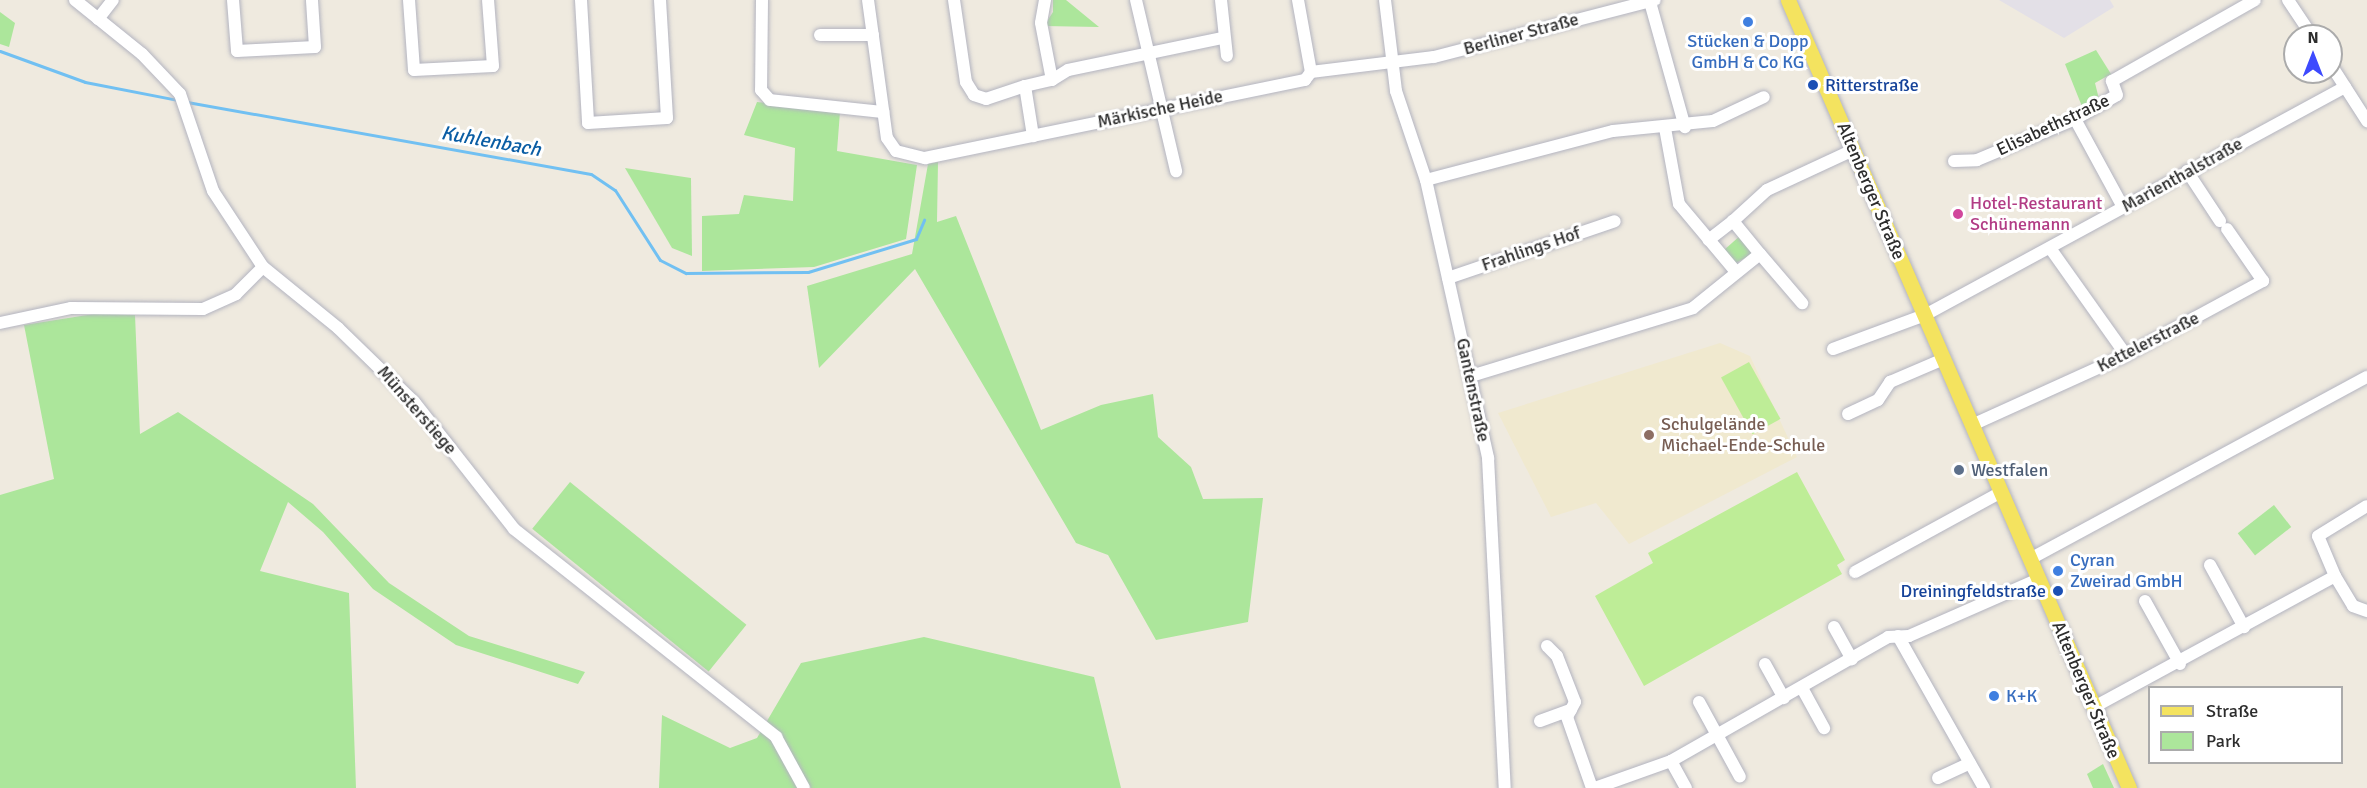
<!DOCTYPE html>
<meta charset="utf-8">
<style>
body{margin:0}
#map{position:relative;width:2367px;height:788px;overflow:hidden;background:#efeadf;font-family:Signika,sans-serif}
div>[style]{position:absolute}
.industrial>*{inset:0;background:#e3e0e7}
.education>*{inset:0;background:#f0e9cf}
.green>*{inset:0;background:#ace69b;transform-origin:0 0}
.pitch>*{inset:0;background:#beed97;transform-origin:0 0}
.stream>*{height:3px;margin:-1.5px;padding:0 1.5px;transform-origin:1.5px;border-radius:1.5px;background:#71c0f2}
.roads{filter:drop-shadow(0 0 2px #b3b4c0) drop-shadow(0 0 2px #b3b4c0)}
.minor>*{height:12px;margin:-6px;padding:0 6px;transform-origin:6px;border-radius:6px;background:#fff}
.major>*{height:15px;margin:-7.5px;padding:0 7.5px;transform-origin:7.5px;border-radius:7.5px;background:#f4e35f}
.dots>*{width:16px;height:16px;translate:-50% -50%;box-sizing:border-box;border:3px solid #fff;border-radius:50%}
span{translate:-50% -50%;white-space:nowrap;text-align:center;line-height:1.15;-webkit-text-stroke:6px #fff;paint-order:stroke}
.street-label{font-size:18px;color:#2d2d2d}
.shop-label{font-size:18px;color:#366cbe}
.left{translate:0 -50%;text-align:left}
.transit-label{font-size:18px;color:#164399}
.right{translate:-100% -50%;text-align:right}
.hotel-label{font-size:18px;color:#b23c85}
.education-label{font-size:18px;color:#785e54}
.service-label{font-size:18px;color:#4e5e75}
.water-label{font-size:20px;color:#0a5da4;font-style:italic}
.legend{position:absolute;left:2148px;top:686px;width:195px;height:78px;box-sizing:border-box;background:#fff;border:2px solid #ababab;margin:0;padding:8px 10px;list-style:none;font-size:18px;color:#2d2d2d}
.legend li{display:flex;align-items:center;gap:12px;height:30px}
.legend b{width:30px;border:2px solid #ababab}
.north{position:absolute;left:2283px;top:24px;width:60px;height:60px;box-sizing:border-box;background:#fff;border:2px solid #ababab;border-radius:50%;rotate:0deg;font-size:16px;font-weight:700;line-height:24px;text-align:center;color:#2d2d2d}
.north::after{content:'';display:block;margin:auto;width:21px;height:27px;background:#3d4afe;clip-path:polygon(50% 0,100% 100%,50% 72%,0 100%)}
</style>
<div id="map">
<div class="industrial">
<div style="clip-path:polygon(1999px 0,2110px 0,2114px 7px,2064px 38px)"></div>
</div>
<div class="education">
<div style="clip-path:polygon(1720px 343px,1750px 356px,1797px 457px,1629px 544px,1596px 503px,1551px 517px,1498px 413px)"></div>
</div>
<div class="green">
<div style="clip-path:polygon(1053px 0,1066px 0,1099px 27px,1044px 26px,1053px 12px)"></div>
<div style="clip-path:polygon(0 12px,15px 23px,9px 47px,0 44px)"></div>
<div style="clip-path:polygon(2096px 50px,2111px 74px,2095px 83px,2099px 99px,2083px 109px,2065px 64px)"></div>
<div style="clip-path:polygon(757px 102px,840px 112px,837px 151px,917px 165px,906px 239px,814px 267px,702px 271px,702px 216px,739px 214px,744px 195px,793px 201px,795px 148px,744px 135px)"></div>
<div style="clip-path:polygon(938px 162px,937px 222px,956px 216px,1041px 430px,1101px 405px,1153px 394px,1158px 437px,1191px 467px,1203px 499px,1263px 498px,1248px 622px,1156px 640px,1108px 555px,1076px 543px,915px 269px,819px 368px,807px 286px,912px 254px,928px 164px)"></div>
<div style="clip-path:polygon(625px 168px,691px 178px,692px 256px,672px 248px)"></div>
<div style="clip-path:polygon(1741px 235px,1754px 253px,1736px 263px,1724px 250px)"></div>
<div style="clip-path:polygon(100px 313px,135px 315px,140px 434px,178px 412px,313px 504px,389px 583px,469px 636px,585px 672px,578px 684px,456px 645px,373px 589px,323px 532px,288px 502px,260px 571px,349px 593px,356px 788px,0 788px,0 495px,54px 479px,24px 325px)"></div>
<div style="left:570px;top:482px;width:227px;height:60px;rotate:39deg"></div>
<div style="left:2274px;top:505px;width:28px;height:46px;rotate:52deg"></div>
<div style="clip-path:polygon(924px 637px,1094px 677px,1121px 788px,659px 788px,662px 715px,730px 748px,757px 738px,801px 663px)"></div>
<div style="clip-path:polygon(2103px 764px,2114px 788px,2093px 788px,2087px 774px)"></div>
</div>
<div class="pitch">
<div style="left:1749px;top:362px;width:65px;height:32px;rotate:61deg"></div>
<div style="clip-path:polygon(1797px 472px,1845px 560px,1837px 565px,1842px 574px,1644px 686px,1595px 596px,1653px 563px,1648px 553px)"></div>
</div>
<div class="stream">
<div style="left:0;top:51px;width:90px;rotate:20deg"></div>
<div style="left:85px;top:82px;width:95px;rotate:11deg"></div>
<div style="left:187px;top:102px;width:410px;rotate:10.1deg"></div>
<div style="left:591px;top:174px;width:29px;rotate:34deg"></div>
<div style="left:615px;top:190px;width:83px;rotate:57.3deg"></div>
<div style="left:660px;top:260px;width:29px;rotate:27deg"></div>
<div style="left:686px;top:273px;width:122px;rotate:-0.5deg"></div>
<div style="left:808px;top:272px;width:113px;rotate:-17deg"></div>
<div style="left:916px;top:239px;width:21px;rotate:-67deg"></div>
</div>
<div class="roads">
<div class="minor">
<div style="left:75px;top:0;width:86px;rotate:38.9deg"></div>
<div style="left:142px;top:54px;width:55px;rotate:46.5deg"></div>
<div style="left:180px;top:94px;width:102px;rotate:71.2deg"></div>
<div style="left:213px;top:191px;width:91px;rotate:56.7deg"></div>
<div style="left:263px;top:267px;width:97px;rotate:39.1deg"></div>
<div style="left:338px;top:328px;width:107px;rotate:44.2deg"></div>
<div style="left:415px;top:403px;width:160px;rotate:51.8deg"></div>
<div style="left:514px;top:529px;width:335px;rotate:38.4deg"></div>
<div style="left:776px;top:737px;width:58px;rotate:61.2deg"></div>
<div style="left:233px;top:0;width:51px;rotate:85.5deg"></div>
<div style="left:237px;top:51px;width:78px;rotate:-2.9deg"></div>
<div style="left:315px;top:47px;width:47px;rotate:-93.7deg"></div>
<div style="left:409px;top:0;width:70px;rotate:85.9deg"></div>
<div style="left:414px;top:70px;width:79px;rotate:-2.9deg"></div>
<div style="left:493px;top:66px;width:66px;rotate:-94.3deg"></div>
<div style="left:581px;top:0;width:123px;rotate:86.7deg"></div>
<div style="left:588px;top:123px;width:79px;rotate:-3.6deg"></div>
<div style="left:667px;top:118px;width:118px;rotate:-93.4deg"></div>
<div style="left:762px;top:0;width:90px;rotate:90.6deg"></div>
<div style="left:761px;top:90px;width:13px;rotate:48deg"></div>
<div style="left:770px;top:100px;width:114px;rotate:6.1deg"></div>
<div style="left:868px;top:0;width:139px;rotate:82.2deg"></div>
<div style="left:887px;top:138px;width:16px;rotate:55deg"></div>
<div style="left:896px;top:151px;width:30px;rotate:14deg"></div>
<div style="left:925px;top:158px;width:388px;rotate:-11.6deg"></div>
<div style="left:1305px;top:80px;width:10px;rotate:-53deg"></div>
<div style="left:1311px;top:72px;width:124px;rotate:-7deg"></div>
<div style="left:1434px;top:57px;width:228px;rotate:-14.5deg"></div>
<div style="left:954px;top:0;width:83px;rotate:81.7deg"></div>
<div style="left:966px;top:82px;width:15px;rotate:58deg"></div>
<div style="left:974px;top:95px;width:13px;rotate:18deg"></div>
<div style="left:986px;top:99px;width:41px;rotate:-18.4deg"></div>
<div style="left:1025px;top:86px;width:51px;rotate:80.9deg"></div>
<div style="left:1045px;top:0;width:23px;rotate:100deg"></div>
<div style="left:1041px;top:23px;width:58px;rotate:79.1deg"></div>
<div style="left:1136px;top:0;width:176px;rotate:76.8deg"></div>
<div style="left:1221px;top:0;width:56px;rotate:83.9deg"></div>
<div style="left:1298px;top:0;width:73px;rotate:79.8deg"></div>
<div style="left:1385px;top:0;width:92px;rotate:83.1deg"></div>
<div style="left:1396px;top:91px;width:94px;rotate:71.4deg"></div>
<div style="left:1426px;top:180px;width:285px;rotate:77.4deg"></div>
<div style="left:1488px;top:458px;width:330px;rotate:87.1deg"></div>
<div style="left:2288px;top:0;width:43px;rotate:56.3deg"></div>
<div style="left:1650px;top:2px;width:130px;rotate:74.4deg"></div>
<div style="left:98px;top:19px;width:24px;rotate:-52deg"></div>
<div style="left:820px;top:35px;width:53px"></div>
<div style="left:2331px;top:65px;width:67px;rotate:57.3deg"></div>
<div style="left:1025px;top:86px;width:28px;rotate:-13deg"></div>
<div style="left:1052px;top:80px;width:19px;rotate:-32deg"></div>
<div style="left:1068px;top:70px;width:158px;rotate:-11.7deg"></div>
<div style="left:2075px;top:119px;width:100px;rotate:61.4deg"></div>
<div style="left:1665px;top:128px;width:77px;rotate:79.6deg"></div>
<div style="left:1679px;top:204px;width:89px;rotate:50deg"></div>
<div style="left:1954px;top:161px;width:23px;rotate:-2deg"></div>
<div style="left:1977px;top:160px;width:106px;rotate:-22.7deg"></div>
<div style="left:2075px;top:119px;width:48px;rotate:-29.7deg"></div>
<div style="left:2117px;top:95px;width:15px;rotate:-110deg"></div>
<div style="left:2112px;top:81px;width:164px;rotate:-29.5deg"></div>
<div style="left:2187px;top:171px;width:60px;rotate:56.6deg"></div>
<div style="left:1426px;top:180px;width:193px;rotate:-14.7deg"></div>
<div style="left:1613px;top:131px;width:100px;rotate:-5.7deg"></div>
<div style="left:1713px;top:121px;width:56px;rotate:-25.2deg"></div>
<div style="left:1733px;top:221px;width:46px;rotate:-42.4deg"></div>
<div style="left:1767px;top:190px;width:95px;rotate:-24.9deg"></div>
<div style="left:2050px;top:248px;width:131px;rotate:54.6deg"></div>
<div style="left:1760px;top:254px;width:65px;rotate:49.4deg"></div>
<div style="left:1448px;top:278px;width:176px;rotate:-18.8deg"></div>
<div style="left:0;top:323px;width:73px;rotate:-11.9deg"></div>
<div style="left:71px;top:308px;width:132px;rotate:0.4deg"></div>
<div style="left:203px;top:309px;width:36px;rotate:-24deg"></div>
<div style="left:236px;top:294px;width:38px;rotate:-45deg"></div>
<div style="left:1833px;top:349px;width:98px;rotate:-20.3deg"></div>
<div style="left:1925px;top:315px;width:478px;rotate:-28.5deg"></div>
<div style="left:1471px;top:376px;width:232px;rotate:-17deg"></div>
<div style="left:1693px;top:308px;width:86px;rotate:-38.9deg"></div>
<div style="left:1760px;top:254px;width:43px;rotate:-129.3deg"></div>
<div style="left:1733px;top:221px;width:31px;rotate:142deg"></div>
<div style="left:1848px;top:414px;width:33px;rotate:-25deg"></div>
<div style="left:1878px;top:400px;width:22px;rotate:-56deg"></div>
<div style="left:1890px;top:382px;width:59px;rotate:-23.1deg"></div>
<div style="left:1972px;top:425px;width:169px;rotate:-24.4deg"></div>
<div style="left:2126px;top:355px;width:156px;rotate:-28.4deg"></div>
<div style="left:2263px;top:281px;width:63px;rotate:-124.7deg"></div>
<div style="left:2030px;top:559px;width:383px;rotate:-28.4deg"></div>
<div style="left:2210px;top:565px;width:71px;rotate:61.3deg"></div>
<div style="left:1855px;top:572px;width:166px;rotate:-28.7deg"></div>
<div style="left:2335px;top:576px;width:43px;rotate:-113deg"></div>
<div style="left:2318px;top:536px;width:57px;rotate:-31.5deg"></div>
<div style="left:2145px;top:601px;width:72px;rotate:60.9deg"></div>
<div style="left:1834px;top:627px;width:37px;rotate:61deg"></div>
<div style="left:1898px;top:636px;width:175px;rotate:60.5deg"></div>
<div style="left:1547px;top:646px;width:14px;rotate:45deg"></div>
<div style="left:1557px;top:656px;width:49px;rotate:68.6deg"></div>
<div style="left:1575px;top:702px;width:17px;rotate:118deg"></div>
<div style="left:1567px;top:717px;width:75px;rotate:70.6deg"></div>
<div style="left:1765px;top:664px;width:39px;rotate:61deg"></div>
<div style="left:1802px;top:688px;width:46px;rotate:61.2deg"></div>
<div style="left:1699px;top:702px;width:85px;rotate:61.3deg"></div>
<div style="left:2094px;top:707px;width:274px;rotate:-28.5deg"></div>
<div style="left:2335px;top:576px;width:35px;rotate:59deg"></div>
<div style="left:2353px;top:606px;width:15px;rotate:20deg"></div>
<div style="left:1540px;top:721px;width:33px;rotate:-20deg"></div>
<div style="left:1671px;top:761px;width:31px;rotate:61deg"></div>
<div style="left:1938px;top:778px;width:35px;rotate:-25deg"></div>
<div style="left:1595px;top:788px;width:81px;rotate:-19.6deg"></div>
<div style="left:1671px;top:761px;width:250px;rotate:-29.7deg"></div>
<div style="left:1888px;top:637px;width:21px;rotate:-3deg"></div>
<div style="left:1909px;top:636px;width:142px;rotate:-23.7deg"></div>
</div>
<div class="major">
<div style="left:1788px;top:0;width:859px;rotate:66.6deg"></div>
</div>
</div>
<div class="dots">
<div style="left:1748px;top:22px;background:#3f7fe0"></div>
<div style="left:1813px;top:85px;background:#1a4fb4"></div>
<div style="left:1958px;top:214px;background:#d1479c"></div>
<div style="left:1649px;top:435px;background:#8d6e63"></div>
<div style="left:1959px;top:470px;background:#5c6f8a"></div>
<div style="left:2058px;top:571px;background:#3f7fe0"></div>
<div style="left:2058px;top:591px;background:#1a4fb4"></div>
<div style="left:1994px;top:696px;background:#3f7fe0"></div>
</div>
<div class="street-label">
<span style="left:1521px;top:34px;rotate:-15deg">Berliner Straße</span>
<span style="left:1160px;top:109px;rotate:-12deg">Märkische Heide</span>
<span style="left:2053px;top:125px;rotate:-25deg">Elisabethstraße</span>
<span style="left:2182px;top:175px;rotate:-29deg">Marienthalstraße</span>
<span style="left:1871px;top:191px;rotate:67deg">Altenberger Straße</span>
<span style="left:1531px;top:249px;rotate:-19deg">Frahlings Hof</span>
<span style="left:2148px;top:342px;rotate:-27deg">Kettelerstraße</span>
<span style="left:1473px;top:390px;rotate:78deg">Gantenstraße</span>
<span style="left:417px;top:410px;rotate:49deg">Münsterstiege</span>
<span style="left:2086px;top:690px;rotate:67deg">Altenberger Straße</span>
</div>
<div class="shop-label">
<span style="left:1748px;top:52px">Stücken &amp; Dopp<br>GmbH &amp; Co KG</span>
<span class="left" style="left:2070px;top:571px">Cyran<br>Zweirad GmbH</span>
<span class="left" style="left:2006px;top:696px">K+K</span>
</div>
<div class="transit-label">
<span class="left" style="left:1825px;top:85px">Ritterstraße</span>
<span class="right" style="left:2046px;top:591px">Dreiningfeldstraße</span>
</div>
<div class="hotel-label">
<span class="left" style="left:1970px;top:214px">Hotel-Restaurant<br>Schünemann</span>
</div>
<div class="education-label">
<span class="left" style="left:1661px;top:435px">Schulgelände<br>Michael-Ende-Schule</span>
</div>
<div class="service-label">
<span class="left" style="left:1971px;top:470px">Westfalen</span>
</div>
<div class="water-label">
<span style="left:491px;top:141px;rotate:10deg">Kuhlenbach</span>
</div>
<ul class="legend">
<li><b style="height:8px;background:#f4e35f"></b>Straße</li>
<li><b style="height:16px;background:#ace69b"></b>Park</li>
</ul>
<div class="north">N</div>
</div>
